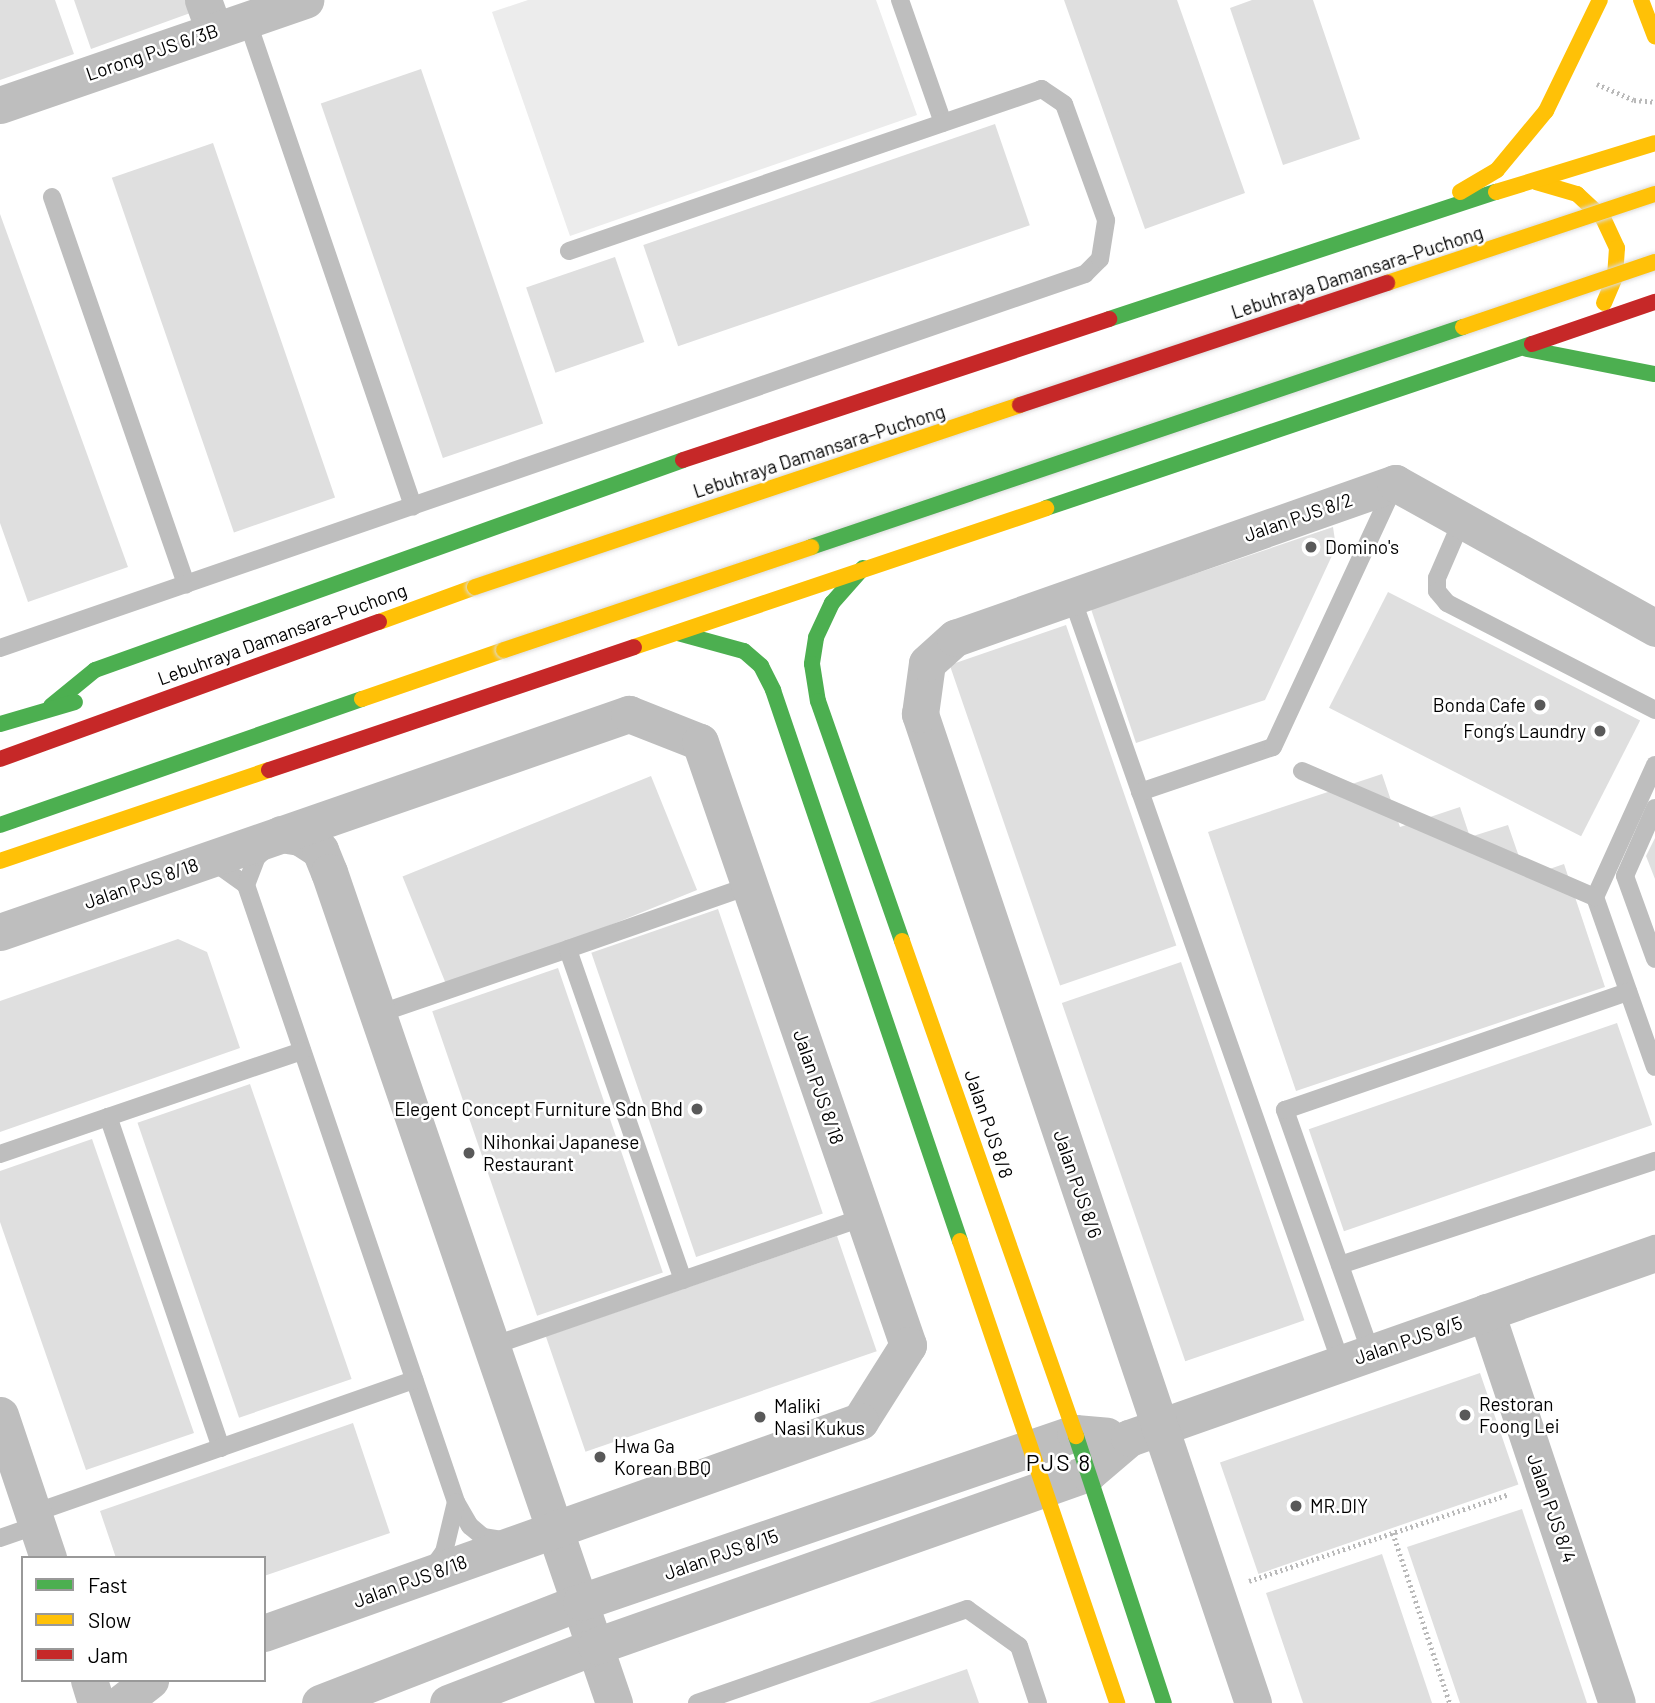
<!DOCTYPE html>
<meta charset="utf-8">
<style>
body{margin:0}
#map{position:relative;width:1655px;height:1703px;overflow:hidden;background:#fff;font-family:Barlow,sans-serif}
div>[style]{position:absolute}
.green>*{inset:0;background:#ececec}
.building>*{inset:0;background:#dfdfdf;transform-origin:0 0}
.path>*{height:4.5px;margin-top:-2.25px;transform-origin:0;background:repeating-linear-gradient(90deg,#b9b9b9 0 2px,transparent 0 5.5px)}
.lane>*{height:18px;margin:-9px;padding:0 9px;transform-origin:9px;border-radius:9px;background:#bebebe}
.street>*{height:37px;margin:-18.5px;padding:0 18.5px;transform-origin:18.5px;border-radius:18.5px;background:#bebebe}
.fast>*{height:16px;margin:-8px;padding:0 8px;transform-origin:8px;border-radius:8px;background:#4caf50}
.slow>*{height:16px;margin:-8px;padding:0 8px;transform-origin:8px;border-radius:8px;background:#ffc107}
.jam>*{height:16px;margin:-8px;padding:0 8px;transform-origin:8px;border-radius:8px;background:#c62828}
.bridges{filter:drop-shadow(0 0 2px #dbdbdb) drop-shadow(0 0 2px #dbdbdb)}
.fast-bridge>*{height:16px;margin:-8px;padding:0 8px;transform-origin:8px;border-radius:8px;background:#4caf50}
.slow-bridge>*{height:16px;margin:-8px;padding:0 8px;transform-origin:8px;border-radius:8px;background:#ffc107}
.jam-bridge>*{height:16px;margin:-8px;padding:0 8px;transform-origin:8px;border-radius:8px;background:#c62828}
.dots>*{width:19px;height:19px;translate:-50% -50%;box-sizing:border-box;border:4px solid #fff;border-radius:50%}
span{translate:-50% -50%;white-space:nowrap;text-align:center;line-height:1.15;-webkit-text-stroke:5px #fff;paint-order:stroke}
.street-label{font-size:19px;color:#000}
.poi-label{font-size:19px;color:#000}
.left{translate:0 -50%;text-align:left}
.right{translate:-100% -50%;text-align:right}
.quarter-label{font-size:23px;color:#000;letter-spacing:2px}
.legend{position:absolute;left:21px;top:1556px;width:245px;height:126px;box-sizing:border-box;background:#fff;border:2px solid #999;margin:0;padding:9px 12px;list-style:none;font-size:21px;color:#000}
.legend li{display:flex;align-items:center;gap:14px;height:35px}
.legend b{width:35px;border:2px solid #999}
</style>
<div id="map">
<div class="green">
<div style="clip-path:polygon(528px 0,876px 0,917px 115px,570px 236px,492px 12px)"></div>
</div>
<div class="building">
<div style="clip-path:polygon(0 0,55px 0,74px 54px,0 80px)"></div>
<div style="clip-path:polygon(74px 0,189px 0,193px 12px,91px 49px)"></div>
<div style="clip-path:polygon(1064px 0,1177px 0,1245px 193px,1145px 229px)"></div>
<div style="clip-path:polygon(1252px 0,1313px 0,1360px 139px,1283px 165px,1230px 8px)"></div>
<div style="left:421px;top:69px;width:375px;height:106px;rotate:71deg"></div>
<div style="left:995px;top:124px;width:107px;height:372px;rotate:71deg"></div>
<div style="left:213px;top:143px;width:375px;height:107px;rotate:71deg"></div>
<div style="clip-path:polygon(0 214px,128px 567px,28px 602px,0 523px)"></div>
<div style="left:615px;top:257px;width:90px;height:94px;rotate:71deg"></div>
<div style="clip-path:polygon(1333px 527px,1336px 547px,1265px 700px,1136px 743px,1091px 609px)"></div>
<div style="left:1388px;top:592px;width:283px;height:130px;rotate:27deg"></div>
<div style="left:1066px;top:625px;width:339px;height:123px;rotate:71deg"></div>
<div style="clip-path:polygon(1382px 774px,1400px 827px,1460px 807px,1470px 837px,1508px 825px,1526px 877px,1564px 864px,1605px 987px,1296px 1091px,1208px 832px)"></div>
<div style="left:651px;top:776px;width:123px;height:268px;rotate:68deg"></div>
<div style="clip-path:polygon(1655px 838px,1655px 879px,1646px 856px)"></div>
<div style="left:718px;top:909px;width:322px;height:134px;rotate:71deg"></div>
<div style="clip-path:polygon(178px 939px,207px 952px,240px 1048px,0 1132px,0 1001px)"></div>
<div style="left:1181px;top:962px;width:379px;height:126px;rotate:71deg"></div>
<div style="left:558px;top:968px;width:322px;height:133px;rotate:71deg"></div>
<div style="left:1617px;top:1023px;width:108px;height:326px;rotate:71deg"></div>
<div style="left:250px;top:1084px;width:312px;height:119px;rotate:71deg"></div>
<div style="clip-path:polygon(92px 1139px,194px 1433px,86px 1470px,0 1222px,0 1171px)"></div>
<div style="left:837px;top:1236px;width:122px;height:308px;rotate:71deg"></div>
<div style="left:1480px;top:1373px;width:118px;height:275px;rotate:71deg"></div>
<div style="clip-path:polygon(353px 1423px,390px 1533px,264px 1576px,264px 1558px,116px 1558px,100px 1511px)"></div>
<div style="clip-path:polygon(1522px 1509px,1587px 1703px,1460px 1703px,1407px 1547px)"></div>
<div style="clip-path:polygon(1382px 1554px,1432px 1703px,1303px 1703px,1266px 1593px)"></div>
<div style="clip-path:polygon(967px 1669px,979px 1703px,869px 1703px)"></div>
</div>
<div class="path">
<div style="left:1597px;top:84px;width:40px;rotate:23.4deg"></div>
<div style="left:1634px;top:100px;width:21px;rotate:5deg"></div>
<div style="left:1393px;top:1533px;width:179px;rotate:71.5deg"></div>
<div style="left:1249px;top:1581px;width:274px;rotate:-18.5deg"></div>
</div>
<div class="lane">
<div style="left:900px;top:0;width:130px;rotate:70.7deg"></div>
<div style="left:247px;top:20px;width:514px;rotate:71.14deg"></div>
<div style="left:52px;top:197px;width:410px;rotate:70.9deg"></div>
<div style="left:1463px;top:518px;width:65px;rotate:113.4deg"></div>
<div style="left:1437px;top:578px;width:13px;rotate:90deg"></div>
<div style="left:1437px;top:591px;width:16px;rotate:50deg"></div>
<div style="left:1447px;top:603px;width:234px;rotate:27.2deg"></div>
<div style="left:1071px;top:595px;width:814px;rotate:70.63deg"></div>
<div style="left:0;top:648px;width:1148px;rotate:-19.02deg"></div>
<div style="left:1085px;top:274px;width:21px;rotate:-45deg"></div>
<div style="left:1100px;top:259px;width:39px;rotate:-81deg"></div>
<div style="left:1106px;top:220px;width:123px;rotate:-109.9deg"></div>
<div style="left:1064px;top:104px;width:27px;rotate:-146deg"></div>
<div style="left:1042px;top:89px;width:500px;rotate:161.1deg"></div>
<div style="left:1655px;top:765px;width:145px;rotate:114.4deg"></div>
<div style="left:1595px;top:897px;width:180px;rotate:70.6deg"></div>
<div style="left:1302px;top:771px;width:319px;rotate:23.3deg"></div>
<div style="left:1140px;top:792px;width:140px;rotate:-18.7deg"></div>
<div style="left:1273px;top:747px;width:288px;rotate:-65.1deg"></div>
<div style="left:1655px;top:808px;width:74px;rotate:113.8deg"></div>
<div style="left:1625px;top:876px;width:88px;rotate:70.1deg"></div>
<div style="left:211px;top:860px;width:43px;rotate:35.5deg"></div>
<div style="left:246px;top:885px;width:652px;rotate:71.2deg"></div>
<div style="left:456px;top:1502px;width:28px;rotate:60deg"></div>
<div style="left:470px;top:1526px;width:17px;rotate:40deg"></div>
<div style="left:483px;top:1537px;width:19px;rotate:9deg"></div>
<div style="left:246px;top:885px;width:30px;rotate:-69deg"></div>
<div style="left:257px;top:857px;width:15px;rotate:-42deg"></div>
<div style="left:378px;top:1014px;width:201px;rotate:-18.9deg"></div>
<div style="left:0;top:1154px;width:114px;rotate:-18.9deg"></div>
<div style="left:1340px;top:1265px;width:332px;rotate:-18.3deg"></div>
<div style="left:683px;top:1280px;width:350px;rotate:-109.2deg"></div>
<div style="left:568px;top:949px;width:192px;rotate:-19.2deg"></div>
<div style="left:492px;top:1346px;width:394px;rotate:-19.1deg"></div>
<div style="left:1371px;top:1353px;width:258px;rotate:-109.5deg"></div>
<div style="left:1285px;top:1110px;width:363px;rotate:-19deg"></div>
<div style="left:221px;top:1448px;width:350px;rotate:-108.8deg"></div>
<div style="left:108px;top:1117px;width:205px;rotate:-18.8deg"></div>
<div style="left:34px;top:1513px;width:403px;rotate:-19.3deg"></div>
<div style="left:0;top:1538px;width:39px;rotate:-19deg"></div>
<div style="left:433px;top:1567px;width:19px;rotate:-54deg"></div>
<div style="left:444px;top:1552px;width:51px;rotate:-76.5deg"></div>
<div style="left:697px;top:1703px;width:286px;rotate:-19.2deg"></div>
<div style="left:967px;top:1609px;width:64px;rotate:35.4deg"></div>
<div style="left:1019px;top:1646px;width:60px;rotate:71.6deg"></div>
</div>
<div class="street">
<div style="left:203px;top:0;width:32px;rotate:70deg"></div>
<div style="left:0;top:105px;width:323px;rotate:-19deg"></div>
<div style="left:281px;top:834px;width:19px;rotate:9deg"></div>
<div style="left:300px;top:837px;width:24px;rotate:33deg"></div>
<div style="left:320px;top:850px;width:24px;rotate:68deg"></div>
<div style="left:329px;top:872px;width:879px;rotate:71.07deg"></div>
<div style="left:0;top:932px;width:666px;rotate:-19.12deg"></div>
<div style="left:629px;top:714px;width:76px;rotate:21.5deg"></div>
<div style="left:700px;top:742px;width:638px;rotate:70.97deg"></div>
<div style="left:908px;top:1345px;width:90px;rotate:122.3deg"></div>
<div style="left:860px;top:1421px;width:633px;rotate:160.42deg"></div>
<div style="left:1486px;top:1312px;width:412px;rotate:71.5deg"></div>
<div style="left:0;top:1415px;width:151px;rotate:71.4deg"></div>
<div style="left:89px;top:1680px;width:24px;rotate:73deg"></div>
<div style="left:121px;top:1703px;width:37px;rotate:-38deg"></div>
<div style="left:320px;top:1703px;width:280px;rotate:-21.2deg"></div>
<div style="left:581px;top:1602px;width:522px;rotate:-18.89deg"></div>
<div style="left:1075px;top:1433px;width:32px;rotate:5deg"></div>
<div style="left:448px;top:1703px;width:159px;rotate:-21.1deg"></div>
<div style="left:596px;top:1646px;width:522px;rotate:-19.37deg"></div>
<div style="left:1088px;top:1473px;width:54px;rotate:-40.5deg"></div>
<div style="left:1129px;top:1438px;width:558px;rotate:-19.38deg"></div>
<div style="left:1253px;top:1703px;width:1044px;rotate:-108.61deg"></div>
<div style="left:920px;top:714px;width:51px;rotate:-82.2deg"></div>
<div style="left:927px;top:663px;width:38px;rotate:-42deg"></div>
<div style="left:955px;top:638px;width:467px;rotate:-19.4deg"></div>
<div style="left:1395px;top:483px;width:298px;rotate:29.1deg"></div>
</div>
<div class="fast">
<div style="left:1109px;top:319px;width:407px;rotate:-18.2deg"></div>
<div style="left:1527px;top:349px;width:130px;rotate:11.1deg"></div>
<div style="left:1046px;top:508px;width:513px;rotate:-18.65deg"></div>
<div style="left:863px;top:568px;width:47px;rotate:131.5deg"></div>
<div style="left:832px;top:603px;width:38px;rotate:115deg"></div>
<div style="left:816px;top:638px;width:26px;rotate:99deg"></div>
<div style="left:812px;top:664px;width:37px;rotate:81deg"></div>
<div style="left:818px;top:701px;width:254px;rotate:70.7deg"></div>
<div style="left:678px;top:633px;width:68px;rotate:15.3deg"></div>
<div style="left:744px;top:651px;width:23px;rotate:41deg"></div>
<div style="left:761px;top:666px;width:27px;rotate:63deg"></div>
<div style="left:773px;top:690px;width:582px;rotate:71.25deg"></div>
<div style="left:51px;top:706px;width:57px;rotate:-39.3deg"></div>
<div style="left:95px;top:670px;width:624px;rotate:-19.65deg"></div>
<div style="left:0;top:724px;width:78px;rotate:-16.3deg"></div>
<div style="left:0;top:825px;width:383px;rotate:-19.2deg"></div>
<div style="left:1076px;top:1436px;width:281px;rotate:71.8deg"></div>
</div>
<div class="slow">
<div style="left:1641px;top:0;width:39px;rotate:69deg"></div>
<div style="left:1536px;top:182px;width:43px;rotate:16.3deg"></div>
<div style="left:1577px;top:194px;width:35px;rotate:43deg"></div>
<div style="left:1603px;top:218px;width:33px;rotate:65deg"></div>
<div style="left:1617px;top:248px;width:29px;rotate:94deg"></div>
<div style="left:1615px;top:277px;width:28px;rotate:113deg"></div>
<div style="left:1460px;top:192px;width:43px;rotate:-30.7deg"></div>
<div style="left:1497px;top:170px;width:77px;rotate:-50.3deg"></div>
<div style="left:1546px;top:111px;width:123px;rotate:-64.1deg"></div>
<div style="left:1496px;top:192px;width:166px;rotate:-17.1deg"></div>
<div style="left:379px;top:622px;width:102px;rotate:-20deg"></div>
<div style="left:634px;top:647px;width:435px;rotate:-18.6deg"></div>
<div style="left:362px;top:699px;width:150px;rotate:-19deg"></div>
<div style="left:0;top:861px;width:284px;rotate:-18.7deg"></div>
<div style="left:902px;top:941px;width:525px;rotate:70.63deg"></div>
<div style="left:960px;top:1241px;width:488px;rotate:71.2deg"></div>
</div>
<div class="jam">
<div style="left:1532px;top:344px;width:130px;rotate:-18.9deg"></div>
<div style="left:683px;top:460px;width:449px;rotate:-18.3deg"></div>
<div style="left:0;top:759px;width:403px;rotate:-19.9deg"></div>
<div style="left:269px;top:770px;width:385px;rotate:-18.6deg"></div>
</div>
<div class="bridges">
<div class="fast-bridge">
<div style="left:811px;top:547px;width:688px;rotate:-18.65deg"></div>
</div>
<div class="slow-bridge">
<div style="left:1387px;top:283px;width:282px;rotate:-18.4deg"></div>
<div style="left:1463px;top:327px;width:203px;rotate:-18.7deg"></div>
<div style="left:475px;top:587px;width:575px;rotate:-18.47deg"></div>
<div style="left:504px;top:650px;width:324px;rotate:-18.5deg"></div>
</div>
<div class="jam-bridge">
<div style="left:1020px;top:405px;width:387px;rotate:-18.4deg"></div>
</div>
</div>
<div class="dots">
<div style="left:1311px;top:547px;background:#595959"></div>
<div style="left:1540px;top:705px;background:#595959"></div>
<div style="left:1600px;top:731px;background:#595959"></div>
<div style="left:697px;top:1109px;background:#595959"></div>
<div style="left:469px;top:1153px;background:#595959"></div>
<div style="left:1465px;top:1415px;background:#595959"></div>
<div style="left:760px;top:1417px;background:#595959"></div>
<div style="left:600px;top:1457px;background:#595959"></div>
<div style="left:1296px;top:1506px;background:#595959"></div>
</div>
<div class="street-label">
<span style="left:152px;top:52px;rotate:-19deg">Lorong PJS 6/3B</span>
<span style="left:1357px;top:272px;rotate:-18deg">Lebuhraya Damansara–Puchong</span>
<span style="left:819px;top:451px;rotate:-18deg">Lebuhraya Damansara–Puchong</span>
<span style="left:1298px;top:517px;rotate:-19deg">Jalan PJS 8/2</span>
<span style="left:282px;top:634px;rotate:-20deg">Lebuhraya Damansara–Puchong</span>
<span style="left:141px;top:883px;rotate:-19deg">Jalan PJS 8/18</span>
<span style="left:819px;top:1087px;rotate:71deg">Jalan PJS 8/18</span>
<span style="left:989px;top:1124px;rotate:71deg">Jalan PJS 8/8</span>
<span style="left:1078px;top:1184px;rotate:71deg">Jalan PJS 8/6</span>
<span style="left:1408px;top:1340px;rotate:-19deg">Jalan PJS 8/5</span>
<span style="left:1552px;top:1508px;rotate:71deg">Jalan PJS 8/4</span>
<span style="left:721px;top:1554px;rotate:-19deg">Jalan PJS 8/15</span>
<span style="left:410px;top:1581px;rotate:-20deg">Jalan PJS 8/18</span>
</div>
<div class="poi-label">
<span class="left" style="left:1325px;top:547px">Domino's</span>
<span class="right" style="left:1526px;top:705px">Bonda Cafe</span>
<span class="right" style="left:1586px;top:731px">Fong’s Laundry</span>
<span class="right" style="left:683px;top:1109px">Elegent Concept Furniture Sdn Bhd</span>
<span class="left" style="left:483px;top:1153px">Nihonkai Japanese<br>Restaurant</span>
<span class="left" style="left:1479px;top:1415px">Restoran<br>Foong Lei</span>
<span class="left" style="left:774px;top:1417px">Maliki<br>Nasi Kukus</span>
<span class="left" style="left:614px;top:1457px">Hwa Ga<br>Korean BBQ</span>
<span class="left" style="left:1310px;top:1506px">MR.DIY</span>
</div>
<div class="quarter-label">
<span style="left:1059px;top:1462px">PJS 8</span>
</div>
<ul class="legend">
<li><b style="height:9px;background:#4caf50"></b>Fast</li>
<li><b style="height:9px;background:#ffc107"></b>Slow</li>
<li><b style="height:9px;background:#c62828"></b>Jam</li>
</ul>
</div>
